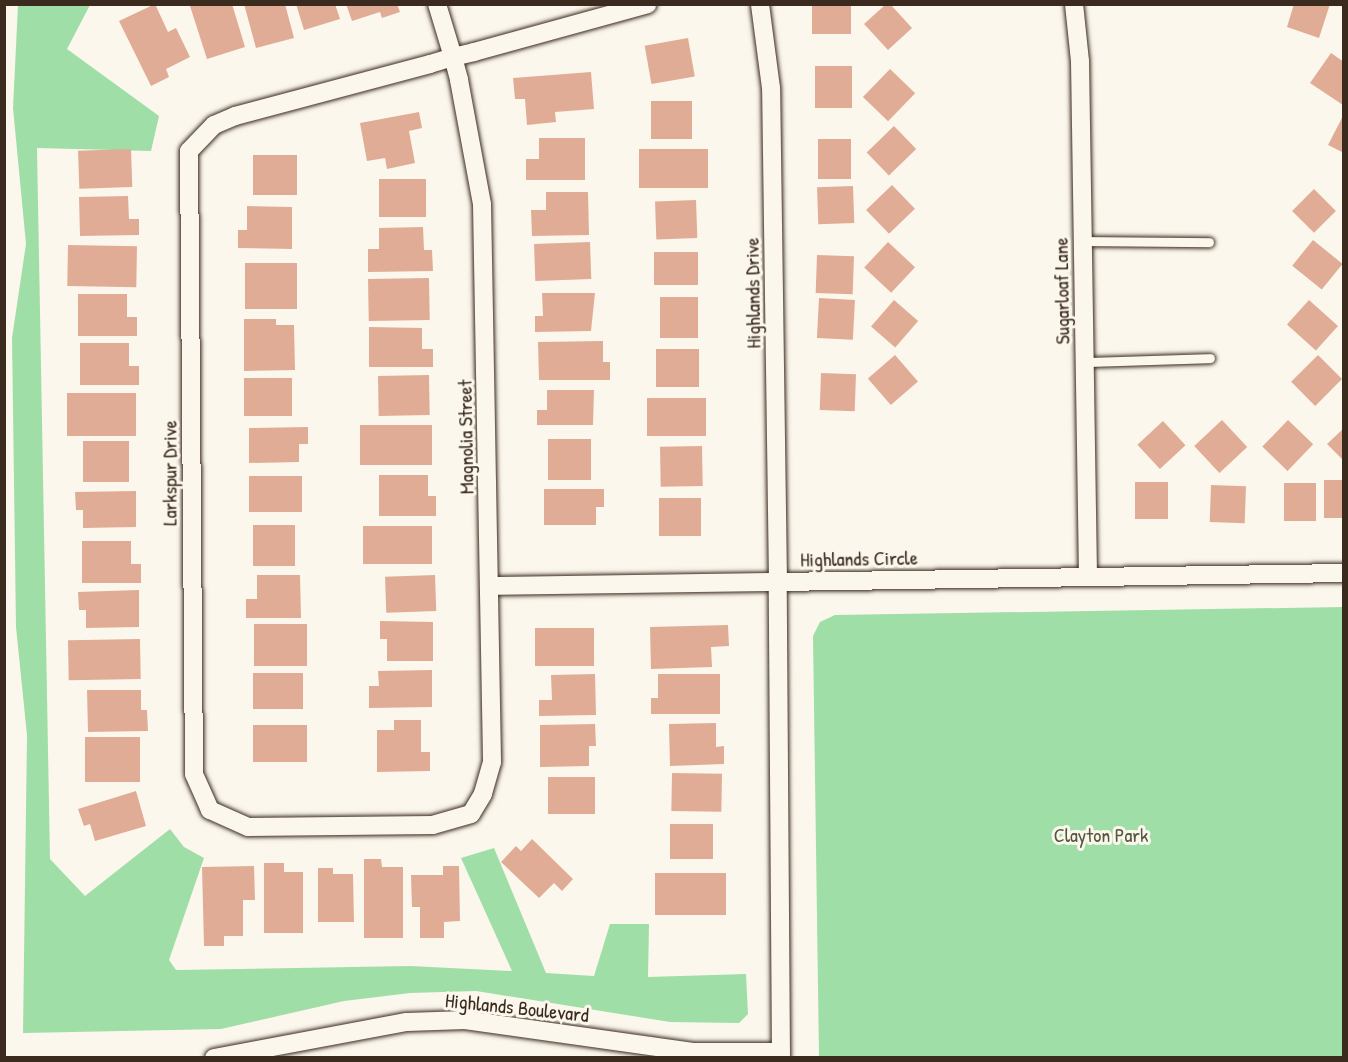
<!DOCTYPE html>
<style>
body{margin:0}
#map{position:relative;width:1348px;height:1062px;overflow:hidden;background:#fbf7ec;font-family:"Patrick Hand",sans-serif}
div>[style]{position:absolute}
.green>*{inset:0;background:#9fdea6}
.building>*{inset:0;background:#e1ac95;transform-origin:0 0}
.roads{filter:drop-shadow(0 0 2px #3b2a1e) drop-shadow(0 0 2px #3b2a1e)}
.service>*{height:9px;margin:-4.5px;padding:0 4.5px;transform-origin:4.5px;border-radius:4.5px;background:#fbf7ec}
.minor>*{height:18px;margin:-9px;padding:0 9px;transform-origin:9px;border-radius:9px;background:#fbf7ec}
span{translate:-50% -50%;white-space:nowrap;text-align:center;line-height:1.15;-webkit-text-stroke:6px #fbf7ec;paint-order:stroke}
.street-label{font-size:20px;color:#3b2a1e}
.park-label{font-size:20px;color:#545740}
.frame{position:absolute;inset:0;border:6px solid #3b2a1e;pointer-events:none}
</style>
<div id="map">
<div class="green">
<div style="clip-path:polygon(18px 5px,90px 5px,67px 49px,159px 116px,151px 151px,37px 148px,50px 859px,85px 896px,170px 829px,184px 847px,204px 858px,169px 960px,176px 970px,410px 966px,512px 971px,461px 858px,494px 848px,546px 973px,594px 976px,610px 924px,649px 924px,648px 977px,746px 974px,748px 1014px,739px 1023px,670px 1022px,476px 991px,410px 993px,344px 1001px,221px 1029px,23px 1033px,27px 735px,16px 627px,12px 338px,26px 244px,13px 108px)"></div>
<div style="clip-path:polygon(1343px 607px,1343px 1057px,819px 1057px,813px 636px,820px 622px,835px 615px)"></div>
</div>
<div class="building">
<div style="clip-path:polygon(155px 4px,168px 32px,176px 28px,190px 57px,166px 69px,169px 77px,151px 86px,119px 21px)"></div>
<div style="clip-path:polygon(232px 4px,245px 47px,207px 59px,190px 6px)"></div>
<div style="clip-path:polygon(244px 4px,285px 4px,294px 38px,256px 48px)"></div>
<div style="clip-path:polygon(296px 4px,335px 4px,340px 19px,304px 30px)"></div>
<div style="clip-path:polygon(346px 4px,397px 4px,400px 12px,382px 18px,380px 12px,352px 21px)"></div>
<div style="left:812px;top:4px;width:39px;height:30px"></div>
<div style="clip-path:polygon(1294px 4px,1330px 4px,1319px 38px,1287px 27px)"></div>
<div style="clip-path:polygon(885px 5px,891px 5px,912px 28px,888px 50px,864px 24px)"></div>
<div style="left:688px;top:38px;width:39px;height:44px;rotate:80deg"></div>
<div style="clip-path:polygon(1331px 53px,1344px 62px,1343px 105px,1310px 83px)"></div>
<div style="left:815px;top:66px;width:37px;height:42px"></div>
<div style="left:890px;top:69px;width:35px;height:39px;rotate:44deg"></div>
<div style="clip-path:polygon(591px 72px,594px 109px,555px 112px,556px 122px,527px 125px,525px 99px,515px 99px,513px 78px)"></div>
<div style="left:692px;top:101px;width:38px;height:41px;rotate:90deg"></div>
<div style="clip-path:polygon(419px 112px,422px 128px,409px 131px,415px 163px,387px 169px,385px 158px,367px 161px,360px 123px)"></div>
<div style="clip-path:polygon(1344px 114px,1344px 153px,1328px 145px)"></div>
<div style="left:894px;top:126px;width:32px;height:38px;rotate:46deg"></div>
<div style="clip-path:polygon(539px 138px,585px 138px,585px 180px,526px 180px,526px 159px,539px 159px)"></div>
<div style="left:818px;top:139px;width:33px;height:40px"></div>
<div style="left:131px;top:149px;width:38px;height:53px;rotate:88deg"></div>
<div style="left:639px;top:149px;width:69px;height:39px"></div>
<div style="left:297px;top:155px;width:40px;height:44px;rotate:90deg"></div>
<div style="left:379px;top:179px;width:47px;height:38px"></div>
<div style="left:892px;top:185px;width:33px;height:36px;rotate:46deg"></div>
<div style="left:853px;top:186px;width:37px;height:36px;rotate:88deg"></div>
<div style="left:1314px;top:189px;width:31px;height:31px;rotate:45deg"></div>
<div style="clip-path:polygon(546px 192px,588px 192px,589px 235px,532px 236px,531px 210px,546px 210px)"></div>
<div style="clip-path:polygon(128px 196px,129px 219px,139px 219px,139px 235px,80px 236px,79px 197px)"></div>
<div style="left:696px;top:200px;width:38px;height:41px;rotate:88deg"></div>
<div style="clip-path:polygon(247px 206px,292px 207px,292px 249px,238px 248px,238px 230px,247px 230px)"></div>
<div style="clip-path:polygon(423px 227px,424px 250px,432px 250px,433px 271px,368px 272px,368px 249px,379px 249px,379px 228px)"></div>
<div style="left:1313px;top:240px;width:38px;height:33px;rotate:39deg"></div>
<div style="left:590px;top:242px;width:37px;height:56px;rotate:88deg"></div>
<div style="left:888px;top:242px;width:37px;height:35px;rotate:43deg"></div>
<div style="left:68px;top:245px;width:69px;height:41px;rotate:1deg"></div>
<div style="left:654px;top:252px;width:44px;height:33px"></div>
<div style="left:817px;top:255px;width:37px;height:38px;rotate:2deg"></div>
<div style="left:245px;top:263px;width:52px;height:46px"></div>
<div style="left:429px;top:278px;width:42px;height:61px;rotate:89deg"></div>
<div style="clip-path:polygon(542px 293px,595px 293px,591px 331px,535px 332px,535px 316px,543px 316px)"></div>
<div style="clip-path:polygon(78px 294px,127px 294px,127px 317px,137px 317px,137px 336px,78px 336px)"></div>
<div style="left:660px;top:297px;width:38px;height:41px"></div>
<div style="left:819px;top:298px;width:36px;height:40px;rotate:3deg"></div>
<div style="left:894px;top:300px;width:32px;height:35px;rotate:41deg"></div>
<div style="left:1309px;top:300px;width:39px;height:33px;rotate:42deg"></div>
<div style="clip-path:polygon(244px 319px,276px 319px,276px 325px,294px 325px,295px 370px,244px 371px)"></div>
<div style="clip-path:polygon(369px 327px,422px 328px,422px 349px,433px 349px,433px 367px,369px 367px)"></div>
<div style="clip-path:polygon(603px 341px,603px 362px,610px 362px,610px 380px,539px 380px,538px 342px)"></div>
<div style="clip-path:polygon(80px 343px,129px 343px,129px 366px,139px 366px,139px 385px,80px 385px)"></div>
<div style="left:656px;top:349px;width:43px;height:38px"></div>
<div style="left:895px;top:355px;width:35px;height:36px;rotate:49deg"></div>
<div style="left:1318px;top:355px;width:34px;height:38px;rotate:45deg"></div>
<div style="left:821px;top:373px;width:35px;height:37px;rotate:2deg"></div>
<div style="left:429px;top:375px;width:40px;height:51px;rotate:89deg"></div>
<div style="left:244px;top:378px;width:48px;height:38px"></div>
<div style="clip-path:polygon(547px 390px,594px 390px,593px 425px,537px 425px,537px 410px,547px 410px)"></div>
<div style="left:67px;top:393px;width:69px;height:43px"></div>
<div style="left:647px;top:398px;width:59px;height:38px"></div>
<div style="left:1222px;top:420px;width:37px;height:38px;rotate:47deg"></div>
<div style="left:1288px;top:420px;width:35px;height:37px;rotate:44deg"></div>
<div style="left:1163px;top:421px;width:33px;height:35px;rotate:47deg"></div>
<div style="left:360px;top:425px;width:72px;height:40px"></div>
<div style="clip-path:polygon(308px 427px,308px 444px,299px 444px,299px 462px,249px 463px,249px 428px)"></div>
<div style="clip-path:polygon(1344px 428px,1344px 461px,1327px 444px)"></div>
<div style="left:548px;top:439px;width:43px;height:41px"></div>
<div style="left:129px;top:441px;width:41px;height:46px;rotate:90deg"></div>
<div style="left:702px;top:446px;width:40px;height:42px;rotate:89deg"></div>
<div style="clip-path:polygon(379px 475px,428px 475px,428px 496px,436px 496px,436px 516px,379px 516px)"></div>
<div style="left:302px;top:476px;width:36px;height:53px;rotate:90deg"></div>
<div style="left:1324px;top:480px;width:20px;height:38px"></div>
<div style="left:1135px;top:482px;width:33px;height:37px"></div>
<div style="left:1284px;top:483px;width:32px;height:38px"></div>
<div style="left:1211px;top:485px;width:35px;height:37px;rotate:2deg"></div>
<div style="clip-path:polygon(544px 489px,604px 489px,604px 507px,596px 507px,596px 525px,544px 525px)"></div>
<div style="clip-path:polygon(136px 491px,136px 527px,83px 528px,83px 510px,76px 510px,75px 492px)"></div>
<div style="left:701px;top:498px;width:38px;height:42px;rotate:90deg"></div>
<div style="left:295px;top:525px;width:41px;height:42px;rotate:90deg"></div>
<div style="left:363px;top:526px;width:69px;height:38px"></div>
<div style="clip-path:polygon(82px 541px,131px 541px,131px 564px,141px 564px,141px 583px,82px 583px)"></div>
<div style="clip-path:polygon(257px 575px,300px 575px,301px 618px,246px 618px,246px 599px,257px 599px)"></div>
<div style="left:435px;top:575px;width:36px;height:50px;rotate:88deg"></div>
<div style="clip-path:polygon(139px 590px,139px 627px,86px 628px,86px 610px,79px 610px,78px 592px)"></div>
<div style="clip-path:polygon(380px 621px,433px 622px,433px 661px,387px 661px,387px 639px,380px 639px)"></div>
<div style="left:254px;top:624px;width:53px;height:42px"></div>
<div style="clip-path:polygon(728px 625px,729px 646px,711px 647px,712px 667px,651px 669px,650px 627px)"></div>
<div style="left:535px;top:628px;width:59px;height:38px"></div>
<div style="left:140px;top:639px;width:40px;height:72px;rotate:89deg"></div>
<div style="clip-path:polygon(432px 670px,432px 707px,369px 708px,369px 686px,379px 686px,378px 671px)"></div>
<div style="left:253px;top:673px;width:50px;height:36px"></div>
<div style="clip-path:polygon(595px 674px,596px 715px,539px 716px,539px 700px,552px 700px,551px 675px)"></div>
<div style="clip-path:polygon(658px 674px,720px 674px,720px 714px,651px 714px,651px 698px,658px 698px)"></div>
<div style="clip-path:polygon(87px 690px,141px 690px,141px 710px,147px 710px,148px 731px,88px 732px)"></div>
<div style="clip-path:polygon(394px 720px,421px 720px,421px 752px,430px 752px,430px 771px,377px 772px,377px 730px,394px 730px)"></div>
<div style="clip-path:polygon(716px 723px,716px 747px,724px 746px,724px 764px,670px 766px,669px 724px)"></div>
<div style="clip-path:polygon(595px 724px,596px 746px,589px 746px,589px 766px,540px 767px,540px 725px)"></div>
<div style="left:253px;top:725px;width:54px;height:37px"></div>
<div style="left:85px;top:737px;width:55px;height:45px"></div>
<div style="left:672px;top:773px;width:50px;height:38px;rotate:1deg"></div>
<div style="left:548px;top:777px;width:47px;height:37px"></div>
<div style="clip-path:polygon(136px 791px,146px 826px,95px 841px,90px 824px,84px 826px,78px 809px)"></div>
<div style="left:713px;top:824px;width:35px;height:43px;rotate:90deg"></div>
<div style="clip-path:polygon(532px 839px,573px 879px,562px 891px,554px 883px,539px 898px,501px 862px,516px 846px,521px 851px)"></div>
<div style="clip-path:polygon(364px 859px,381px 859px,382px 867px,403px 867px,403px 938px,364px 938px)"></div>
<div style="clip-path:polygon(264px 863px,284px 863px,284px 872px,303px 872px,303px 933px,264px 933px)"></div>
<div style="clip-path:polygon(254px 866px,255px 900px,243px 900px,243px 936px,224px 936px,224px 946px,204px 946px,202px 867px)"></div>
<div style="clip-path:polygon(443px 866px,459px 866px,460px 921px,444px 922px,444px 938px,420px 938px,420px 907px,412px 907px,411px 875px,443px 875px)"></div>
<div style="clip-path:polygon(318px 868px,333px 868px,333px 874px,353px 874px,354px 922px,318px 922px)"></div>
<div style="left:655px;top:873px;width:71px;height:42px"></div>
</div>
<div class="roads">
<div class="service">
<div style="left:1083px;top:241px;width:126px;rotate:0.5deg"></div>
<div style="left:1085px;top:362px;width:125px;rotate:-1.8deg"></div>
</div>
<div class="minor">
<div style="left:437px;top:4px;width:55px;rotate:73.2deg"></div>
<div style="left:453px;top:57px;width:24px;rotate:75deg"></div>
<div style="left:459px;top:80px;width:126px;rotate:79.5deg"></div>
<div style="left:482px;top:204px;width:558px;rotate:88.97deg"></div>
<div style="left:492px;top:762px;width:33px;rotate:106deg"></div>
<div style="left:483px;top:794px;width:23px;rotate:121deg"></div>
<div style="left:471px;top:814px;width:40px;rotate:164deg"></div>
<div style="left:433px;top:825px;width:185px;rotate:179.4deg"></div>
<div style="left:248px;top:827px;width:42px;rotate:-155.9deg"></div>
<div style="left:210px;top:810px;width:39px;rotate:-114deg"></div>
<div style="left:194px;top:774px;width:623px;rotate:-90.46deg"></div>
<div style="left:189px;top:151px;width:36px;rotate:-46deg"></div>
<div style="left:214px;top:125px;width:23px;rotate:-23deg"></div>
<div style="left:235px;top:116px;width:202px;rotate:-14.9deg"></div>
<div style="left:430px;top:64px;width:24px;rotate:-17deg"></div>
<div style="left:453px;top:57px;width:22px;rotate:-13deg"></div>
<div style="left:474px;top:52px;width:180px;rotate:-15.4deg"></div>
<div style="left:1074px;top:4px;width:57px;rotate:84deg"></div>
<div style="left:1080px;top:61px;width:516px;rotate:89.11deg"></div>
<div style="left:490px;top:586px;width:288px;rotate:-0.8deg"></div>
<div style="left:778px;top:582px;width:494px;rotate:-90.8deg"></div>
<div style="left:771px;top:88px;width:85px;rotate:-97.5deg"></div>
<div style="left:214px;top:1058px;width:196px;rotate:-10.6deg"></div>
<div style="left:407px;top:1022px;width:58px;rotate:-2deg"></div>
<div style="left:465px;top:1020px;width:230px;rotate:8deg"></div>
<div style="left:693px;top:1052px;width:88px"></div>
<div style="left:781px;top:1058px;width:476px;rotate:-90.4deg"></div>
<div style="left:778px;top:582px;width:566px;rotate:-0.91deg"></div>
</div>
</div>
<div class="street-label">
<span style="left:1061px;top:291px;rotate:-91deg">Sugarloaf Lane</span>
<span style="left:752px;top:293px;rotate:-91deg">Highlands Drive</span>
<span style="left:465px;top:437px;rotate:-91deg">Magnolia Street</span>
<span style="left:169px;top:473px;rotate:-90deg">Larkspur Drive</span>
<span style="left:859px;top:558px;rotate:-1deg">Highlands Circle</span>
<span style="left:517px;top:1007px;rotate:6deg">Highlands Boulevard</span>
</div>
<div class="park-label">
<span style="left:1101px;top:834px">Clayton Park</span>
</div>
<div class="frame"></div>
</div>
